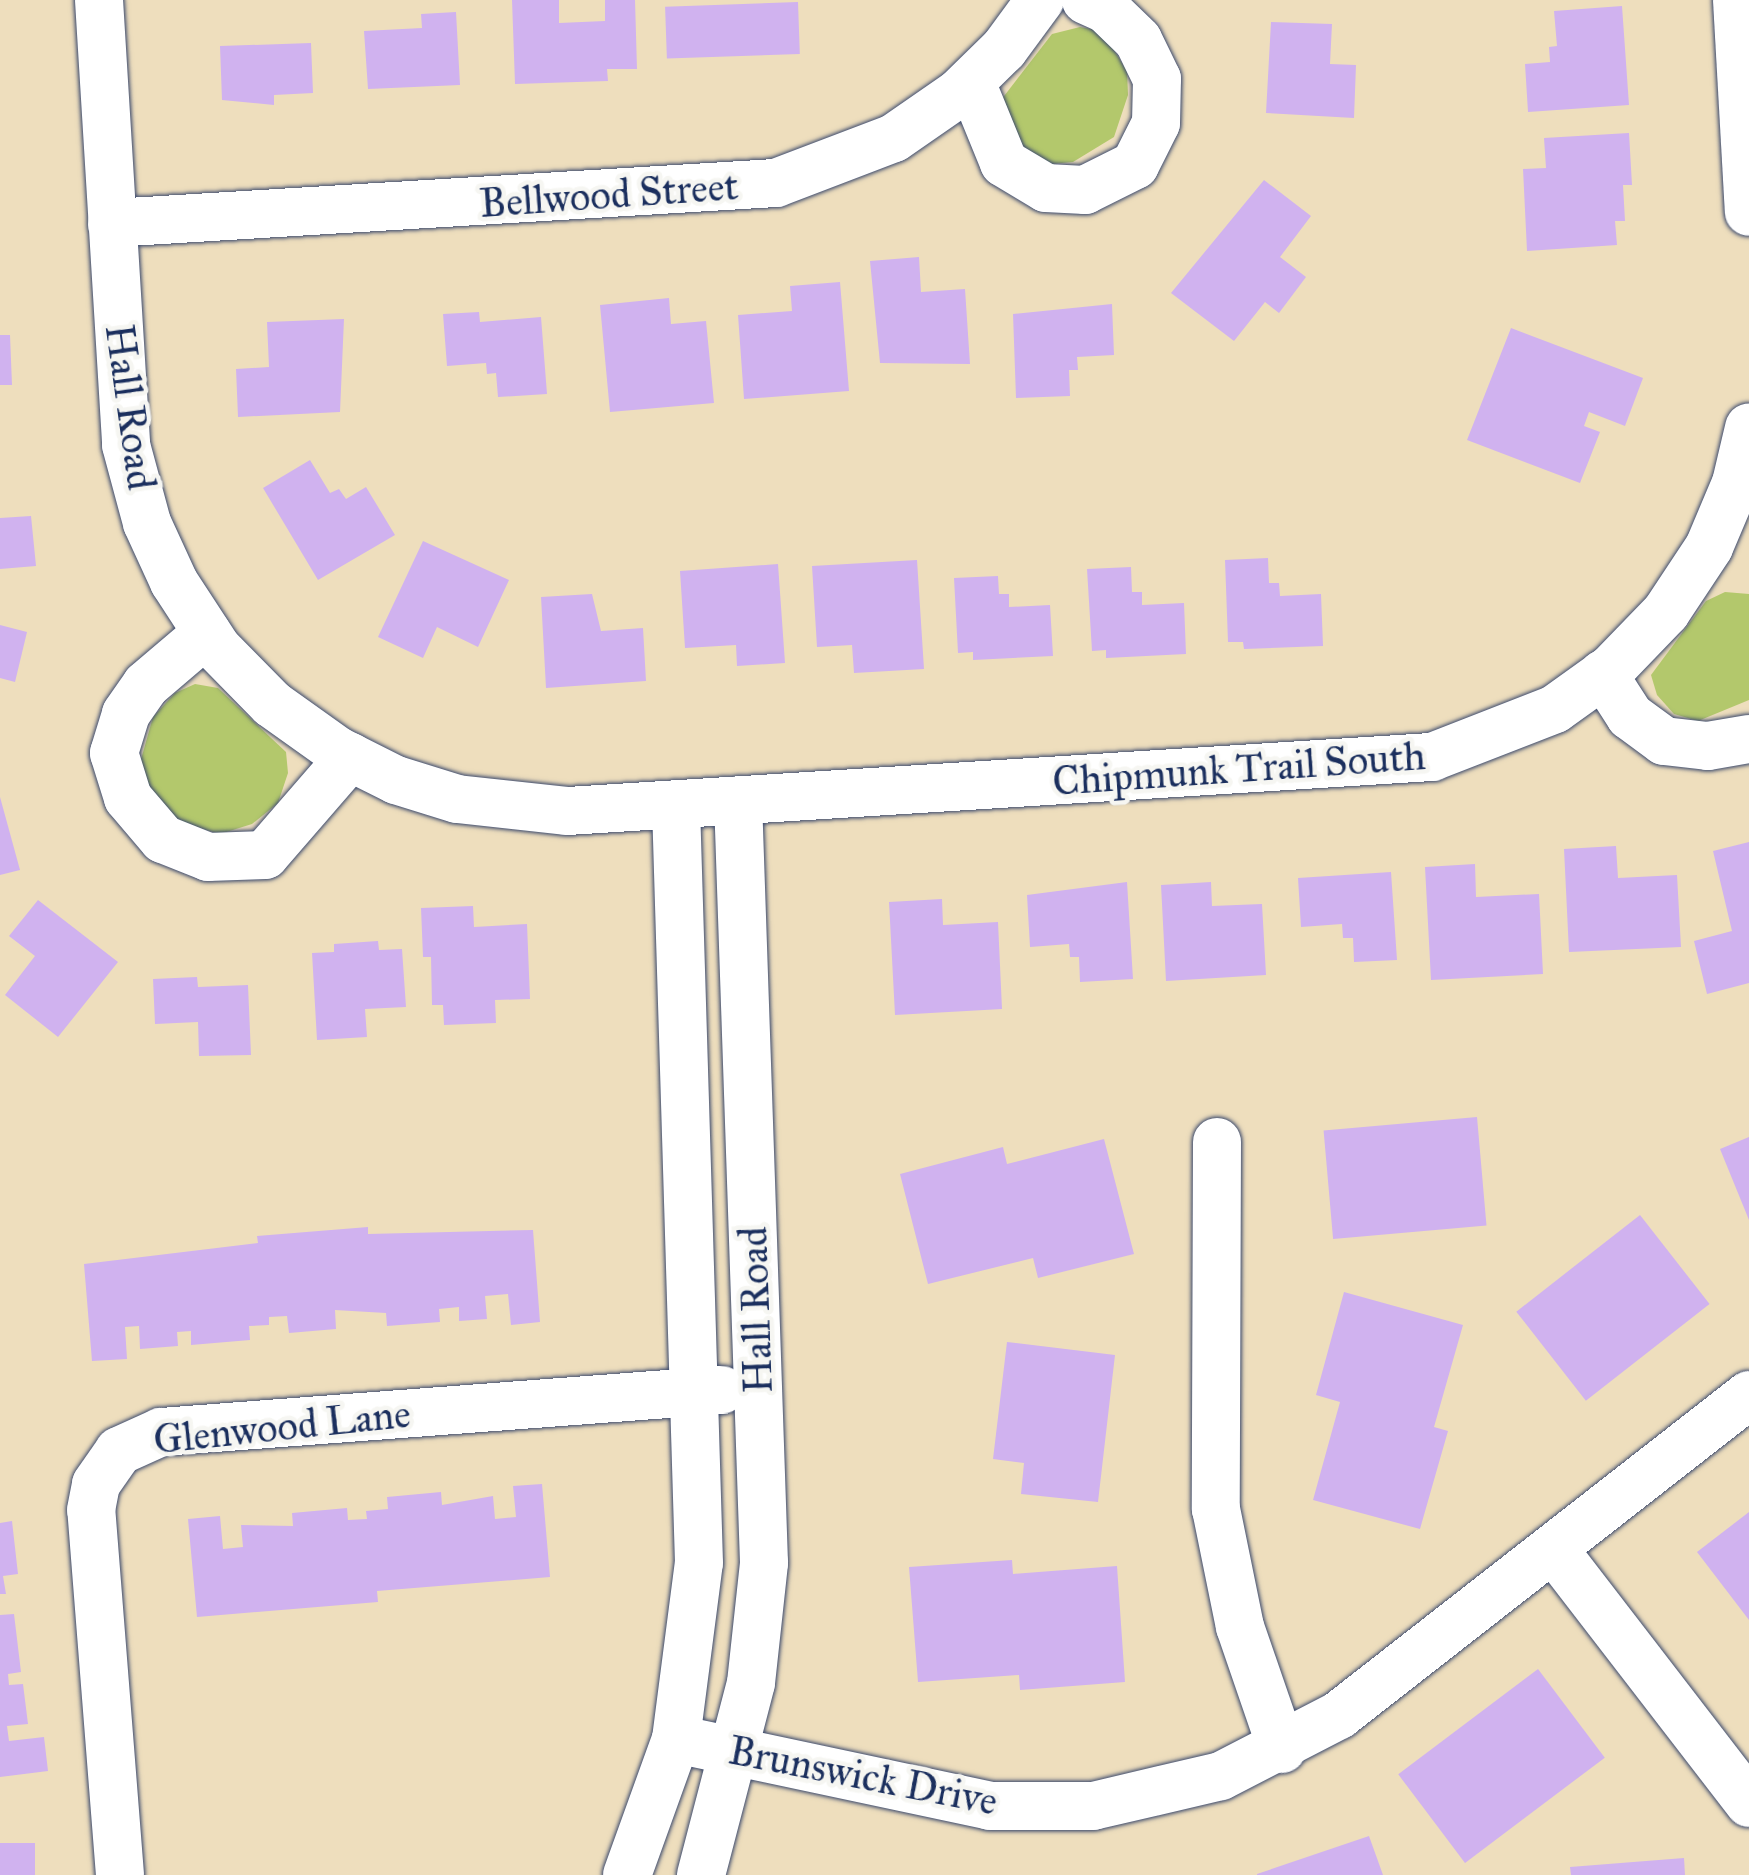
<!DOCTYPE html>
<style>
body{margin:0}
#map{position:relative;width:1749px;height:1875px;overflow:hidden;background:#eedebd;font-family:"IM FELL Great Primer",serif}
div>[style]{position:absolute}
.green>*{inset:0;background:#b3c86c}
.building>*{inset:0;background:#d0b2ef;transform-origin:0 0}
.roads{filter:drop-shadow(0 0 2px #3b496c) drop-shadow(0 0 2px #3b496c)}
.minor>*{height:48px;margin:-24px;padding:0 24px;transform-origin:24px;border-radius:24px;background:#fff}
span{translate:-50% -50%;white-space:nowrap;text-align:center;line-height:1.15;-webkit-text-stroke:9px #f6f6f2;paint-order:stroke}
.street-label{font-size:40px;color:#1b2f5e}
</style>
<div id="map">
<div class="green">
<div style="clip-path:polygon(1080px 27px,1102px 31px,1127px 71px,1128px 95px,1114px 137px,1073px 162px,1041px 165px,1015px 154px,1001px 100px,1052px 34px)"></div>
<div style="clip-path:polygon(1725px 592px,1749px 594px,1749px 700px,1698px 721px,1674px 714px,1657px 695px,1651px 675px,1706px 601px)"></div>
<div style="clip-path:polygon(195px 684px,218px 688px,286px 752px,288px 773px,278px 803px,252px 824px,220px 834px,172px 820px,145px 786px,140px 763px,153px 717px,175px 693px)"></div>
</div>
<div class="building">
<div style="clip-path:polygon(512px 0,559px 0,559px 23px,605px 21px,605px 0,635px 0,637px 69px,607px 69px,608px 81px,515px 84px)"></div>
<div style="left:798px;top:2px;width:52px;height:133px;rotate:88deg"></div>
<div style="clip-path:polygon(1622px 6px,1629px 105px,1528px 112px,1525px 64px,1550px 62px,1549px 47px,1557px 46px,1554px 11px)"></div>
<div style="clip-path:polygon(456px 12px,460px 85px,368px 89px,364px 31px,422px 28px,421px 14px)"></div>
<div style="clip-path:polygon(1271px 22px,1332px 24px,1330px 64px,1356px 65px,1354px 118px,1266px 113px)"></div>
<div style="clip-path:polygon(311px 43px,313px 93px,274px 95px,274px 105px,222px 100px,220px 46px)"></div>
<div style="clip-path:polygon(1629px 133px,1632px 185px,1623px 185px,1625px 221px,1615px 221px,1617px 245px,1527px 251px,1523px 169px,1546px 168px,1544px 138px)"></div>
<div style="clip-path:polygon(1264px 180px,1311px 216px,1280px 257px,1306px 277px,1279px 313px,1265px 302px,1234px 341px,1171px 293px)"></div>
<div style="clip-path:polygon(919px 257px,921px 292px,965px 289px,970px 364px,880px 363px,870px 261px)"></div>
<div style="clip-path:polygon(840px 282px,849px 391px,744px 399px,738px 315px,792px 311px,790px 286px)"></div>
<div style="clip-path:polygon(669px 298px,671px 324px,706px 321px,714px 403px,610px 412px,600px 305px)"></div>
<div style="clip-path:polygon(1112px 304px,1114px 355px,1077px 357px,1078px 370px,1069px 370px,1070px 396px,1016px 398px,1013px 314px)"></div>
<div style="clip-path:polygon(479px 312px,480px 322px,541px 317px,547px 394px,498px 397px,496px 373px,487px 374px,486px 363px,447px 366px,443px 314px)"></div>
<div style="clip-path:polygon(344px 319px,340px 412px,238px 417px,236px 369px,269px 367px,267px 322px)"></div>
<div style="clip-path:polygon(1511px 328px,1643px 378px,1625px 426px,1589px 412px,1584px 426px,1600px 432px,1580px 483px,1467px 440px)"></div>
<div style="clip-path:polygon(0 335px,10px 335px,12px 385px,0 385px)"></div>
<div style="clip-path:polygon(310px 460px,330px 493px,339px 489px,346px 499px,366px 487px,395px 535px,318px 580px,263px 488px)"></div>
<div style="clip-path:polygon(31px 516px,36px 566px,0 569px,0 518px)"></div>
<div style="clip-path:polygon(423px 541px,509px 580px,478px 647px,437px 627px,423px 658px,378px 637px)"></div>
<div style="clip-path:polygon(1268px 558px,1269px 583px,1279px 583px,1280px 596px,1321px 594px,1323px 646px,1244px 649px,1243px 642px,1228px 642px,1225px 560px)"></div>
<div style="clip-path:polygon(917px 560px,924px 669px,854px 673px,852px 645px,817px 647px,812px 566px)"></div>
<div style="clip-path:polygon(778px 564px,785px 663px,737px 666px,736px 645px,685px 648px,680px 571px)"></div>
<div style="clip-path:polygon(1131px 567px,1132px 592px,1142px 592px,1142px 605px,1184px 603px,1186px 654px,1106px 658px,1106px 650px,1092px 651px,1087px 569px)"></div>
<div style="clip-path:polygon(998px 576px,999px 594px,1009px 594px,1009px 607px,1050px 605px,1053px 656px,973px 660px,973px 652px,958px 653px,954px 578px)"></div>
<div style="clip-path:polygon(592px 594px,601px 631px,643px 628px,646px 681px,546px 688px,541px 597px)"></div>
<div style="clip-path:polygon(0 625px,27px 632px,15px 682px,0 678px)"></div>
<div style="clip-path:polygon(0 797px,20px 870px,0 875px)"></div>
<div style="clip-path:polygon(1749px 842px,1749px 983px,1707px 994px,1694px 941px,1732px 931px,1713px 851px)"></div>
<div style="clip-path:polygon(1616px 846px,1618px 878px,1677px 875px,1681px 947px,1569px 952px,1564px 849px)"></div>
<div style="clip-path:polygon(1475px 864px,1476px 897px,1539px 894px,1543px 974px,1431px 980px,1425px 867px)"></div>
<div style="clip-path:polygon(1391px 872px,1397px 960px,1354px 962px,1353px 938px,1343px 938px,1342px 924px,1301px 927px,1298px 878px)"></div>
<div style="clip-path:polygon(1127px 882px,1133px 979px,1080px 982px,1079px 957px,1070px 957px,1069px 944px,1030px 947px,1027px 895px)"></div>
<div style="clip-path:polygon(1211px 882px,1212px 906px,1262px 904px,1266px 975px,1166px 981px,1161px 885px)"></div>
<div style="clip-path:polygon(942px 899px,943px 925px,998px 922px,1002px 1009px,895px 1015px,889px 902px)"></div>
<div style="clip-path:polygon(38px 900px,118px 962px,58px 1037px,5px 995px,35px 956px,9px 936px)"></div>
<div style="clip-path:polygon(473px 906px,474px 927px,527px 924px,530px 999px,495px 1000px,496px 1023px,444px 1025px,443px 1005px,432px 1005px,431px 957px,423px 957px,421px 908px)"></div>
<div style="clip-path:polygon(378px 941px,379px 950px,402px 949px,406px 1007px,365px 1009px,367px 1037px,317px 1040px,312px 953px,334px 952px,334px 944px)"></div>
<div style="clip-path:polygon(197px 977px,198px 987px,248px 985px,251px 1055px,199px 1056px,198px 1022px,155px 1024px,153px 979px)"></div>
<div style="left:1477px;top:1117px;width:109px;height:154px;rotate:85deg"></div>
<div style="clip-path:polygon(1749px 1137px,1749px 1220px,1720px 1149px)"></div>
<div style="clip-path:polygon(1104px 1139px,1134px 1254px,1038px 1278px,1033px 1258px,928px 1284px,900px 1174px,1003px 1147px,1007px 1164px)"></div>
<div style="left:1640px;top:1215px;width:113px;height:157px;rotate:52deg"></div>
<div style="clip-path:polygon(368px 1227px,368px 1234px,533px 1230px,540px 1322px,511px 1325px,508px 1294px,485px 1296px,487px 1319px,459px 1321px,459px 1307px,439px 1309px,440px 1322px,387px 1326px,386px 1313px,335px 1310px,336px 1329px,289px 1333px,287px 1316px,269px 1317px,269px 1325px,249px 1326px,250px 1340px,191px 1345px,191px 1331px,177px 1332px,178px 1346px,140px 1349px,139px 1326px,125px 1327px,127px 1359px,92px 1361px,84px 1264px,258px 1243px,257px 1236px)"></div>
<div style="clip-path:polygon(1344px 1292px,1463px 1325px,1434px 1427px,1448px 1431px,1420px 1529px,1313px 1500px,1340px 1402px,1316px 1395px)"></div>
<div style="clip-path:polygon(1007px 1342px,1115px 1355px,1098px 1502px,1021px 1494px,1024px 1463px,993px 1459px)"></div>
<div style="clip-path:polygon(542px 1484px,550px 1577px,377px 1591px,378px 1602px,197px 1617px,188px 1519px,220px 1516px,223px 1549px,243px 1547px,241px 1525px,293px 1526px,292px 1513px,347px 1508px,348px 1520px,367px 1519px,366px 1511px,388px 1509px,387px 1497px,441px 1492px,442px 1505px,493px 1496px,495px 1519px,516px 1517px,513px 1486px)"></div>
<div style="clip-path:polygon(1749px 1512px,1749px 1620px,1697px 1552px)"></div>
<div style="clip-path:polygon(12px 1521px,18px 1574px,3px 1576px,6px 1594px,0 1594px,0 1523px)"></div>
<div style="clip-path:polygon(1012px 1560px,1013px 1574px,1117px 1566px,1125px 1682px,1020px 1690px,1019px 1675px,918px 1682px,909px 1567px)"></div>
<div style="clip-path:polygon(14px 1614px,21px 1672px,8px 1674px,9px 1685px,23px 1684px,28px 1724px,7px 1726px,9px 1741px,44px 1737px,48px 1771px,0 1777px,0 1615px)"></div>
<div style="left:1538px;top:1669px;width:111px;height:175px;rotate:53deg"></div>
<div style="clip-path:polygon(1369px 1836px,1383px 1875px,1257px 1875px,1257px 1874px)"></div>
<div style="left:0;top:1843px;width:35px;height:32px"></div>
<div style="clip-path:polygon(1684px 1858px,1685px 1875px,1571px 1875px,1570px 1867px)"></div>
</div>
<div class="roads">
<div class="minor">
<div style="left:99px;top:0;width:446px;rotate:86.5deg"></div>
<div style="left:126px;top:445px;width:81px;rotate:74.9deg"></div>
<div style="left:147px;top:523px;width:65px;rotate:65.4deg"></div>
<div style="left:174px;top:582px;width:79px;rotate:56.9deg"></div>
<div style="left:217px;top:648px;width:78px;rotate:45.5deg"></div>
<div style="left:272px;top:704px;width:81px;rotate:35.5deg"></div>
<div style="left:338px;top:751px;width:65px;rotate:26.6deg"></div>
<div style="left:396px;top:780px;width:64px;rotate:17.3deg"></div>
<div style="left:457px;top:799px;width:112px;rotate:6.2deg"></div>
<div style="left:568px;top:811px;width:866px;rotate:-3.58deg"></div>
<div style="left:1432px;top:757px;width:132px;rotate:-21.3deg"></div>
<div style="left:1555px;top:709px;width:70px;rotate:-35.7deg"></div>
<div style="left:1612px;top:668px;width:78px;rotate:-46deg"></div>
<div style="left:1666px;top:612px;width:78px;rotate:-56.5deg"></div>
<div style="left:1709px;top:547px;width:69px;rotate:-67.1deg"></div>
<div style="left:1736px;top:483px;width:57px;rotate:-76.7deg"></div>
<div style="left:1737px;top:0;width:212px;rotate:86.8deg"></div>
<div style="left:971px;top:82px;width:87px;rotate:67.8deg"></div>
<div style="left:1004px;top:163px;width:49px;rotate:30.8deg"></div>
<div style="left:1046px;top:188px;width:39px;rotate:3deg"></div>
<div style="left:1085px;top:190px;width:56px;rotate:-26.6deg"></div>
<div style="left:1135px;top:165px;width:47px;rotate:-63.4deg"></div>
<div style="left:1156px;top:123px;width:44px;rotate:-88.7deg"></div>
<div style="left:1157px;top:79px;width:43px;rotate:-116deg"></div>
<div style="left:1138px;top:40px;width:45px;rotate:-135.9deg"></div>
<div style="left:1106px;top:9px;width:22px;rotate:-156deg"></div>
<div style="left:112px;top:223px;width:665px;rotate:-3.45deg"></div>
<div style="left:776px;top:183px;width:126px;rotate:-20.9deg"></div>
<div style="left:894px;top:138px;width:79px;rotate:-34.7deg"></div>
<div style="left:959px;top:93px;width:63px;rotate:-44.4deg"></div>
<div style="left:1004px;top:49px;width:61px;rotate:-53.7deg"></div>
<div style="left:207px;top:633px;width:80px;rotate:139.6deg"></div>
<div style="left:146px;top:685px;width:35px;rotate:125deg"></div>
<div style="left:126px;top:714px;width:41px;rotate:107.1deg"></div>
<div style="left:114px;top:753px;width:47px;rotate:72.7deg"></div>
<div style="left:128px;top:798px;width:54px;rotate:49.5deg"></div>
<div style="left:163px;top:839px;width:48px;rotate:21.8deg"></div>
<div style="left:208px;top:857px;width:57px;rotate:-2deg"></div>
<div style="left:265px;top:855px;width:130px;rotate:-49.1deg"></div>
<div style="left:1603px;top:674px;width:50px;rotate:57.3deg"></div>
<div style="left:1630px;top:716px;width:42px;rotate:36.3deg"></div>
<div style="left:1664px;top:741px;width:44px;rotate:6.5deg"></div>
<div style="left:1708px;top:746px;width:42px;rotate:-9.7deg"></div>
<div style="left:1217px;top:1142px;width:367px;rotate:90.2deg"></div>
<div style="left:1216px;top:1509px;width:120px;rotate:78.5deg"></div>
<div style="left:1240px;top:1627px;width:129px;rotate:71deg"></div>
<div style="left:1555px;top:1551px;width:318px;rotate:52.4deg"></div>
<div style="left:676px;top:1739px;width:321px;rotate:12deg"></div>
<div style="left:990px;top:1806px;width:103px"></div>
<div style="left:1093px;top:1806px;width:131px;rotate:-13.2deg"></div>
<div style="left:1221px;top:1776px;width:133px;rotate:-27.3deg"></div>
<div style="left:1339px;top:1715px;width:520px;rotate:-37.97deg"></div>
<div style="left:120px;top:1875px;width:366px;rotate:-94.5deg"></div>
<div style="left:91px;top:1510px;width:26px;rotate:-79deg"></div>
<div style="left:96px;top:1484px;width:40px;rotate:-55.1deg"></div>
<div style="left:119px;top:1451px;width:46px;rotate:-24.3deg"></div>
<div style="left:161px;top:1432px;width:562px;rotate:-4.29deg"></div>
<div style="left:627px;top:1875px;width:145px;rotate:-70.2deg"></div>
<div style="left:676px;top:1739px;width:177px;rotate:-82.6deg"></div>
<div style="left:699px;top:1563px;width:759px;rotate:-91.74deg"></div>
<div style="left:701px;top:1875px;width:198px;rotate:-75.4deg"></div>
<div style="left:751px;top:1683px;width:121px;rotate:-83.8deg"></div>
<div style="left:764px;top:1563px;width:763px;rotate:-91.95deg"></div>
</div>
</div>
<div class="street-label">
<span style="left:609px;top:195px;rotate:-4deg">Bellwood Street</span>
<span style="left:130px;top:407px;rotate:82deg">Hall Road</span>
<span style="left:1239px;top:769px;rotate:-4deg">Chipmunk Trail South</span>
<span style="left:756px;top:1310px;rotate:-92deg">Hall Road</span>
<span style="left:282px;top:1427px;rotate:-6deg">Glenwood Lane</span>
<span style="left:863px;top:1776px;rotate:11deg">Brunswick Drive</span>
</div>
</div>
